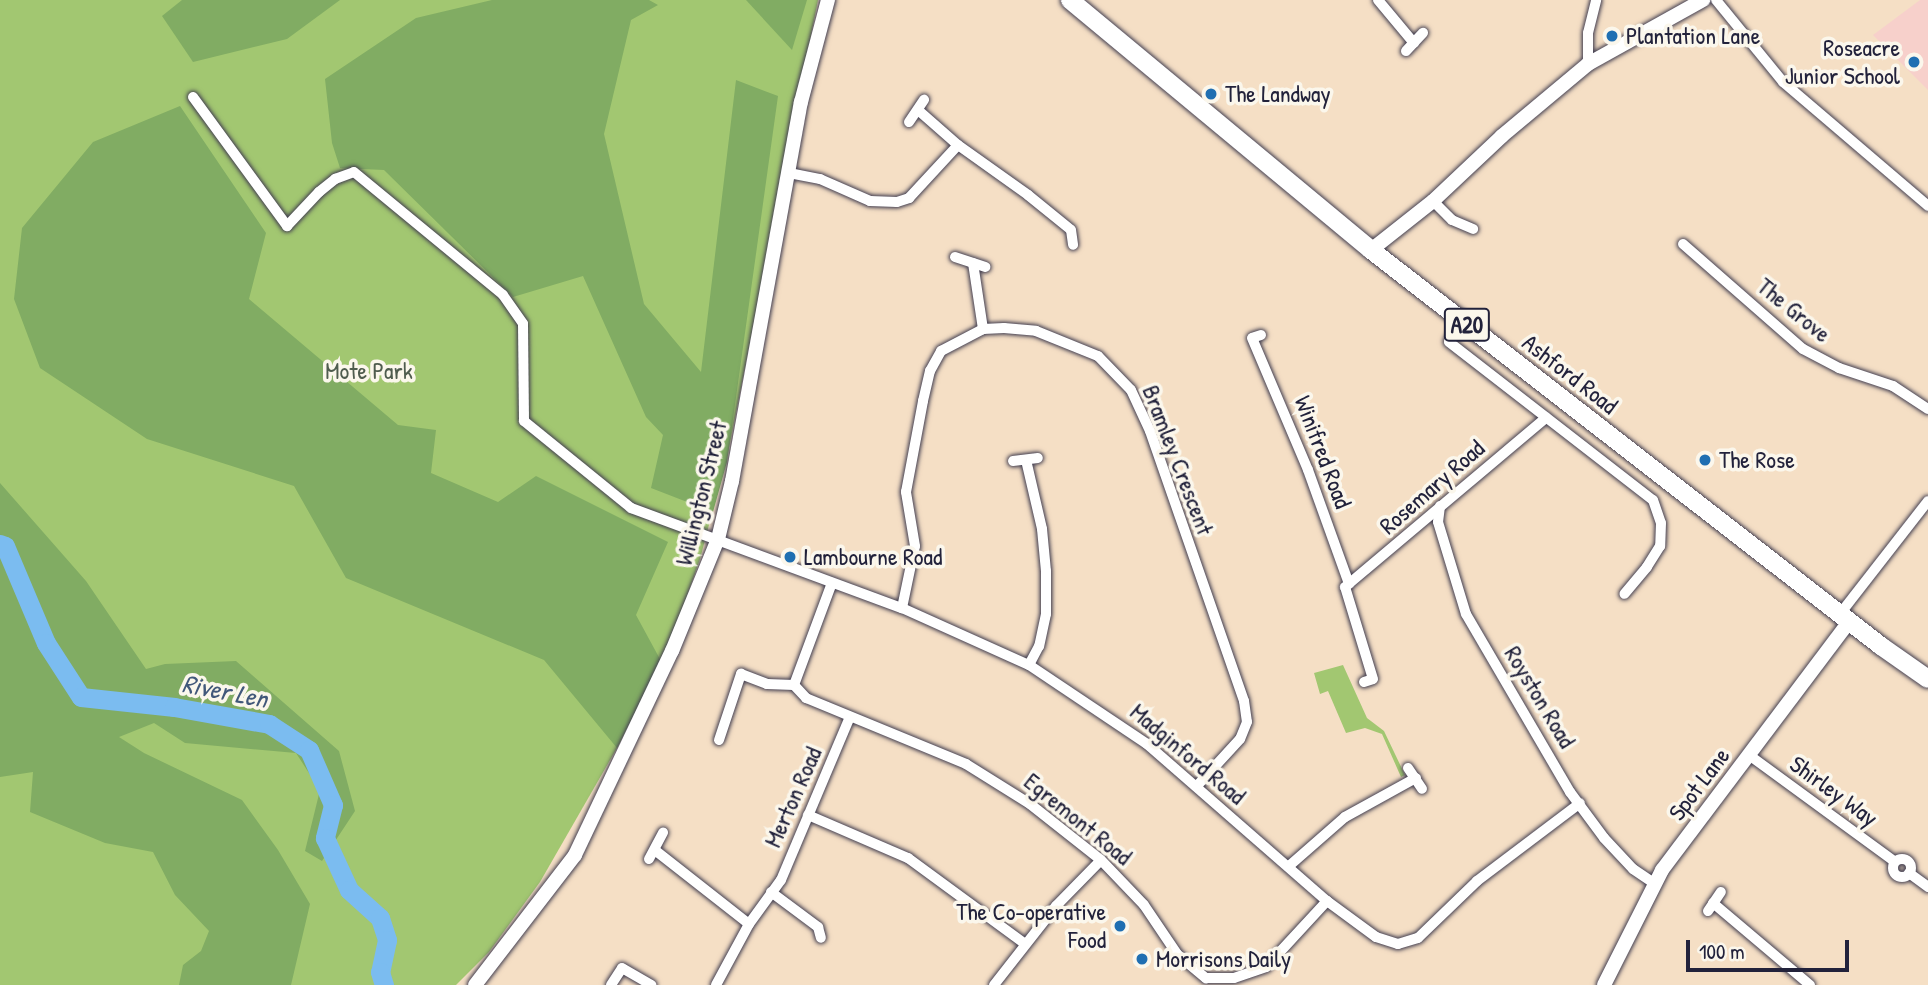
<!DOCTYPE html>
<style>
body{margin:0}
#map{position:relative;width:1928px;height:985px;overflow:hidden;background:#f5dfc5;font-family:"Patrick Hand",sans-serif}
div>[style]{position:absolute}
.built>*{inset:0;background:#f7d0cb}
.green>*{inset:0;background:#a2c771}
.forest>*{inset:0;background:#81ac63}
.river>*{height:19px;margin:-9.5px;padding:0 9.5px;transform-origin:9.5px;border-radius:9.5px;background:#7bbcf0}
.roads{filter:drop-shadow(0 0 2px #423e50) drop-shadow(0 0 2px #423e50)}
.minor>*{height:10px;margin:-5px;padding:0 5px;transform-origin:5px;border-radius:5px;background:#fff}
.minor>.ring{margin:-5px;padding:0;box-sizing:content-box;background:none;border:10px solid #fff;border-radius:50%}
.tertiary>*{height:14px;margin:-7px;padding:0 7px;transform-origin:7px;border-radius:7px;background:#fff}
.primary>*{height:18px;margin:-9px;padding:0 9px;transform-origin:9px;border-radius:9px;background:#fff}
.dots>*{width:19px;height:19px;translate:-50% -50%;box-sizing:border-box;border:4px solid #fbf7ec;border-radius:50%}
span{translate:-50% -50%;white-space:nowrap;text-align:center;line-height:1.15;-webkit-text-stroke:7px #fbf7ec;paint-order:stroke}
.shield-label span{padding:2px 5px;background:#fbf7ec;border:2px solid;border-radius:5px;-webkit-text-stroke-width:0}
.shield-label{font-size:23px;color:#22223b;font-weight:700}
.poi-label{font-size:24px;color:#22223b}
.left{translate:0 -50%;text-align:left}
.right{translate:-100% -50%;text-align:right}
.street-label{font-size:24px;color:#22223b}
.park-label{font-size:24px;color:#4f5c4e}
.water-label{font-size:26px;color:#41587a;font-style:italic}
.scale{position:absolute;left:1686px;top:940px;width:163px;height:32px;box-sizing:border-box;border:4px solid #22223b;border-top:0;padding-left:9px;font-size:21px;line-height:24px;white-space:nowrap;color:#22223b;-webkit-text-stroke:5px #fbf7ec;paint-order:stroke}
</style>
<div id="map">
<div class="built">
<div style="clip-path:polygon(1920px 0,1928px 0,1928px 90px,1873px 35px)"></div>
</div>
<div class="green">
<div style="clip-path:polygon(0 0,818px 0,728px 453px,700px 559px,681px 613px,661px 661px,617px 748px,540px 882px,489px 952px,456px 985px,0 985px)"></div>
<div style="clip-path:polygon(1343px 665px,1367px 718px,1384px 731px,1405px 775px,1401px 777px,1382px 734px,1365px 728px,1346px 733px,1328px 691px,1320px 694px,1314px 673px)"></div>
</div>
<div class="forest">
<div style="clip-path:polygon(182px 0,340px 0,287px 39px,193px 62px,162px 16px)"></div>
<div style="clip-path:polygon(492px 0,649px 0,658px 5px,631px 20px,604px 134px,644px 304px,701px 372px,736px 80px,778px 96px,727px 462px,713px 512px,651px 488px,663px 435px,646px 417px,583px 276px,513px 297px,384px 170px,340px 168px,332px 143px,325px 79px,416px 18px)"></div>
<div style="clip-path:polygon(746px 0,807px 0,792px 50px)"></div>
<div style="clip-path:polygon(180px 106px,266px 233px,249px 299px,398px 425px,436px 430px,431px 473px,498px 502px,536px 476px,668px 542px,636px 615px,661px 661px,617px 748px,544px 660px,346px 578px,294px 486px,147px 439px,40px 368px,14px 299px,22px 228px,93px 142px)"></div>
<div style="clip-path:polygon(0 483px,86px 581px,146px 669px,165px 664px,236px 661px,339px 751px,355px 811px,322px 861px,305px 851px,320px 790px,296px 753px,185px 743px,154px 723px,119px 737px,144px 753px,242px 800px,278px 850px,310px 904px,291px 985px,179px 985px,183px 965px,201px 951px,209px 931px,175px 895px,153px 852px,105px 843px,30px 812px,33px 772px,0 777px)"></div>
</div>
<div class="river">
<div style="left:0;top:544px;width:5px;rotate:22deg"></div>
<div style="left:5px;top:546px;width:105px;rotate:67.1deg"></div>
<div style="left:46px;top:643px;width:64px;rotate:57.1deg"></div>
<div style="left:81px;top:697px;width:94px;rotate:6.1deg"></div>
<div style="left:174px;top:707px;width:97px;rotate:10.1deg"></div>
<div style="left:269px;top:724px;width:48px;rotate:33deg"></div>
<div style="left:309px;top:750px;width:60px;rotate:66.4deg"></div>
<div style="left:333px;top:805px;width:34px;rotate:104deg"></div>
<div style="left:325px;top:838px;width:57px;rotate:65.2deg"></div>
<div style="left:349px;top:890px;width:42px;rotate:42.1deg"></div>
<div style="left:380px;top:918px;width:23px;rotate:72deg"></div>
<div style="left:387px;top:940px;width:33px;rotate:102deg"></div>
<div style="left:380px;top:972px;width:14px;rotate:73deg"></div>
</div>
<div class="roads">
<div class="minor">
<div style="left:1378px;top:0;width:56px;rotate:50.1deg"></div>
<div style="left:1716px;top:0;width:106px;rotate:50.7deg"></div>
<div style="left:1783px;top:82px;width:191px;rotate:40.5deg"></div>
<div style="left:1406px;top:51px;width:25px;rotate:-47deg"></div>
<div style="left:1588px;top:64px;width:31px;rotate:-90deg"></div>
<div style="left:1588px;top:33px;width:34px;rotate:-76deg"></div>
<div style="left:193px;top:97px;width:160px;rotate:53.9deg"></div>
<div style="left:287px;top:226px;width:47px;rotate:-46.7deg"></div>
<div style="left:319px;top:192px;width:21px;rotate:-39deg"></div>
<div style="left:335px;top:179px;width:20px;rotate:-20deg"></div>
<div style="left:354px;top:172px;width:193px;rotate:39.5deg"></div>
<div style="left:503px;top:295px;width:35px;rotate:55deg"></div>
<div style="left:523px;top:324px;width:97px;rotate:89.4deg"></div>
<div style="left:524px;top:421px;width:138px;rotate:39.1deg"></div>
<div style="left:631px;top:508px;width:289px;rotate:20.3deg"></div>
<div style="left:902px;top:608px;width:139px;rotate:24.2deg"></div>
<div style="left:1029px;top:665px;width:142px;rotate:33.8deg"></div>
<div style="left:1147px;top:744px;width:239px;rotate:41.1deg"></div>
<div style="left:1327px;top:901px;width:61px;rotate:36.3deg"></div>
<div style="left:1376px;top:937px;width:23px;rotate:18deg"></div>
<div style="left:1398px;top:944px;width:21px;rotate:-17deg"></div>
<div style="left:1418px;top:938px;width:82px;rotate:-44deg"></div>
<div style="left:1477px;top:881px;width:129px;rotate:-37.1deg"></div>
<div style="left:918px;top:110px;width:53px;rotate:41.2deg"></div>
<div style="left:958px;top:145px;width:86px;rotate:35.5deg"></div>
<div style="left:1028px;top:195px;width:55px;rotate:39.1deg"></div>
<div style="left:1071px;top:230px;width:15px;rotate:82deg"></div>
<div style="left:909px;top:122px;width:27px;rotate:-56deg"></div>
<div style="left:789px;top:173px;width:32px;rotate:11deg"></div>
<div style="left:820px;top:179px;width:55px;rotate:23.7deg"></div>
<div style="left:870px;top:201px;width:27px;rotate:2deg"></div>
<div style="left:897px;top:202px;width:13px;rotate:-18deg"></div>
<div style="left:909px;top:198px;width:72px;rotate:-47.2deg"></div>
<div style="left:1433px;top:201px;width:27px;rotate:45deg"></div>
<div style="left:1452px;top:220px;width:23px;rotate:23deg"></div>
<div style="left:1683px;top:244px;width:159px;rotate:41.2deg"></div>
<div style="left:1803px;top:349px;width:41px;rotate:27.8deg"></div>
<div style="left:1839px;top:368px;width:57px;rotate:18.4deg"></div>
<div style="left:1893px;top:386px;width:42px;rotate:33.3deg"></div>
<div style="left:955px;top:257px;width:32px;rotate:18deg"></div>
<div style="left:973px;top:263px;width:67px;rotate:81.4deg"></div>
<div style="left:1460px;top:319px;width:25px;rotate:116deg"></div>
<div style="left:1449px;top:342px;width:258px;rotate:37.8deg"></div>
<div style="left:1653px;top:500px;width:24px;rotate:71deg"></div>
<div style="left:1661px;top:523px;width:23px;rotate:92deg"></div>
<div style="left:1660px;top:546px;width:25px;rotate:122deg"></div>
<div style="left:1647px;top:567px;width:35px;rotate:130deg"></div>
<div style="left:1261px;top:335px;width:9px;rotate:162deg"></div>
<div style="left:1252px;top:338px;width:143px;rotate:67deg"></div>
<div style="left:1308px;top:470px;width:121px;rotate:70.2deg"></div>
<div style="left:1026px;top:460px;width:71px;rotate:76.9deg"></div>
<div style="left:1042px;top:529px;width:42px;rotate:84.6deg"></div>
<div style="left:1046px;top:571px;width:43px;rotate:90deg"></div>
<div style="left:1046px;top:614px;width:33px;rotate:102deg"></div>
<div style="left:1039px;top:646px;width:21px;rotate:118deg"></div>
<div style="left:1013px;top:461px;width:25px;rotate:-7deg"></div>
<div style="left:1440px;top:506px;width:16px;rotate:97deg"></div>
<div style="left:1438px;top:522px;width:96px;rotate:73.1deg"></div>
<div style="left:1466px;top:614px;width:206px;rotate:59.7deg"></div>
<div style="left:1570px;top:792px;width:57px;rotate:53.5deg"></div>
<div style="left:1604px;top:838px;width:42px;rotate:46.9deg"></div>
<div style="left:1633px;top:869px;width:25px;rotate:34deg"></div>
<div style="left:902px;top:608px;width:63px;rotate:-78.2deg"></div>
<div style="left:915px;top:546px;width:55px;rotate:-99.5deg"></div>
<div style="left:906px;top:492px;width:93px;rotate:-79.4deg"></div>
<div style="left:923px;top:401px;width:31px;rotate:-77deg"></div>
<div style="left:930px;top:371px;width:23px;rotate:-61deg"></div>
<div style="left:941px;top:351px;width:47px;rotate:-27.6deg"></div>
<div style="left:983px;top:329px;width:21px;rotate:-3deg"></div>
<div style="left:1004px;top:328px;width:32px;rotate:5deg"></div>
<div style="left:1036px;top:331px;width:67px;rotate:22deg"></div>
<div style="left:1098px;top:356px;width:47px;rotate:45.9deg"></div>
<div style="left:1131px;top:390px;width:45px;rotate:65.1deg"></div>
<div style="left:1150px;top:431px;width:286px;rotate:70.8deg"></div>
<div style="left:1244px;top:701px;width:21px;rotate:82deg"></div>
<div style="left:1247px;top:722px;width:18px;rotate:112deg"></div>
<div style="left:1240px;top:739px;width:64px;rotate:132.5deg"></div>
<div style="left:1840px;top:614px;width:143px;rotate:-52.1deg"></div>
<div style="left:1364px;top:682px;width:9px;rotate:-18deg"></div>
<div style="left:1373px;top:679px;width:96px;rotate:-106.9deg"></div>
<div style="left:1345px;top:587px;width:263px;rotate:-40.1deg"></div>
<div style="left:794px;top:685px;width:18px;rotate:47deg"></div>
<div style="left:806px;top:698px;width:173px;rotate:22.4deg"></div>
<div style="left:966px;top:764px;width:75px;rotate:32deg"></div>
<div style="left:1030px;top:804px;width:90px;rotate:38.3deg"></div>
<div style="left:1101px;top:860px;width:62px;rotate:46.3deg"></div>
<div style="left:1144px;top:905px;width:59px;rotate:56deg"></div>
<div style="left:1177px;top:954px;width:38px;rotate:40deg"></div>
<div style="left:1206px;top:978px;width:28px"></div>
<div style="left:1234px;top:978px;width:34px;rotate:-19deg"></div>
<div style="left:1266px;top:967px;width:90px;rotate:-47.3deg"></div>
<div style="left:794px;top:685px;width:109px;rotate:-69.6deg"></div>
<div style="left:719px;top:740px;width:70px;rotate:-71.6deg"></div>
<div style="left:741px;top:674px;width:28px;rotate:21deg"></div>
<div style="left:767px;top:684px;width:27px;rotate:2deg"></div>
<div style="left:1749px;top:755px;width:180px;rotate:36.2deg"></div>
<div style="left:1408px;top:768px;width:25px;rotate:56deg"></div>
<div style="left:808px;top:815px;width:109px;rotate:23.3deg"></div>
<div style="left:908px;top:858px;width:145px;rotate:36.3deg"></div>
<div style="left:656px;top:851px;width:118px;rotate:38.1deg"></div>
<div class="ring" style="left:1893px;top:859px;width:8px;height:8px"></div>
<div style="left:649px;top:859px;width:30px;rotate:-62deg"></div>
<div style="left:1289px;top:866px;width:74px;rotate:-41.2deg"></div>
<div style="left:1345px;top:817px;width:81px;rotate:-28.8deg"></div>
<div style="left:1909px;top:873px;width:24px;rotate:36deg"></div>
<div style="left:771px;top:892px;width:59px;rotate:36.7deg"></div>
<div style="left:818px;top:927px;width:11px;rotate:75deg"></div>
<div style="left:1713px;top:903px;width:127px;rotate:40.2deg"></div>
<div style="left:1708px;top:911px;width:23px;rotate:-56deg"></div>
<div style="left:611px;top:985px;width:20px;rotate:-57deg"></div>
<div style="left:622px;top:968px;width:34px;rotate:30deg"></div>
<div style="left:716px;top:985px;width:69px;rotate:-61.6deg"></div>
<div style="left:749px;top:924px;width:54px;rotate:-54deg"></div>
<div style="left:781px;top:880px;width:177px;rotate:-67.1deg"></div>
<div style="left:994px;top:985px;width:100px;rotate:-51.9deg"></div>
<div style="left:1056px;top:906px;width:64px;rotate:-45.6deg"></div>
</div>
<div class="tertiary">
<div style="left:1371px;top:250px;width:79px;rotate:-38.3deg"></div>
<div style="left:1433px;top:201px;width:95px;rotate:-43.3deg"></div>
<div style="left:1502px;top:136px;width:112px;rotate:-39.9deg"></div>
<div style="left:1588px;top:64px;width:132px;rotate:-29.1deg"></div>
<div style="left:475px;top:985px;width:164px;rotate:-52.4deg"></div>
<div style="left:575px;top:855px;width:226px;rotate:-64.6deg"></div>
<div style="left:672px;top:651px;width:121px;rotate:-67.7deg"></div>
<div style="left:718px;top:539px;width:60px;rotate:-76.4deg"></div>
<div style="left:732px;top:481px;width:385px;rotate:-79.7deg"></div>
<div style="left:801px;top:102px;width:106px;rotate:-75.2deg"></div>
<div style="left:1604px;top:985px;width:129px;rotate:-63.2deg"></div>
<div style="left:1662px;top:870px;width:311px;rotate:-53deg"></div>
</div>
<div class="primary">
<div style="left:1070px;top:0;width:391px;rotate:39.7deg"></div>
<div style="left:1371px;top:250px;width:646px;rotate:37.83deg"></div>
<div style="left:1881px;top:646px;width:57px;rotate:35.1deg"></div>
</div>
</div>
<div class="dots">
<div style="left:1612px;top:36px;background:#1f6fb2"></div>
<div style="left:1914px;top:62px;background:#1f6fb2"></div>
<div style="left:1211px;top:94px;background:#1f6fb2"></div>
<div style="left:1705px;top:460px;background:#1f6fb2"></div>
<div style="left:790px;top:557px;background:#1f6fb2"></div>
<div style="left:1120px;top:926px;background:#1f6fb2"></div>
<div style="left:1142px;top:959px;background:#1f6fb2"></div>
</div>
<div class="shield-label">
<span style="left:1467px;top:325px">A20</span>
</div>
<div class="poi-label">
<span class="left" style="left:1626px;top:36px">Plantation Lane</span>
<span class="right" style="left:1900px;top:62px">Roseacre<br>Junior School</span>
<span class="left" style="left:1225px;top:94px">The Landway</span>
<span class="left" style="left:1719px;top:460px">The Rose</span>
<span class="left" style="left:804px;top:557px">Lambourne Road</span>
<span class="right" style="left:1106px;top:926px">The Co-operative<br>Food</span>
<span class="left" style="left:1156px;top:959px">Morrisons Daily</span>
</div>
<div class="street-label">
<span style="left:1794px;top:310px;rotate:39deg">The Grove</span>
<span style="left:1570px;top:374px;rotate:38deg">Ashford Road</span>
<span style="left:1323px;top:452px;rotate:69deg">Winifred Road</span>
<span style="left:1178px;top:460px;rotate:69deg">Bramley Crescent</span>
<span style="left:1432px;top:487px;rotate:-41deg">Rosemary Road</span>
<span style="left:701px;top:493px;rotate:-76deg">Willington Street</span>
<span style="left:1540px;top:697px;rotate:59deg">Royston Road</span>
<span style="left:1188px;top:754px;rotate:40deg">Madginford Road</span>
<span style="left:1699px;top:784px;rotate:-53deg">Spot Lane</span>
<span style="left:1834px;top:791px;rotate:36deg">Shirley Way</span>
<span style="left:793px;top:797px;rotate:-66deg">Merton Road</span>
<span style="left:1078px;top:819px;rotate:39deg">Egremont Road</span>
</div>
<div class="park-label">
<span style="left:369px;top:371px">Mote Park</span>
</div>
<div class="water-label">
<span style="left:225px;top:691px;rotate:11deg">River Len</span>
</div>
<div class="scale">100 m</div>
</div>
